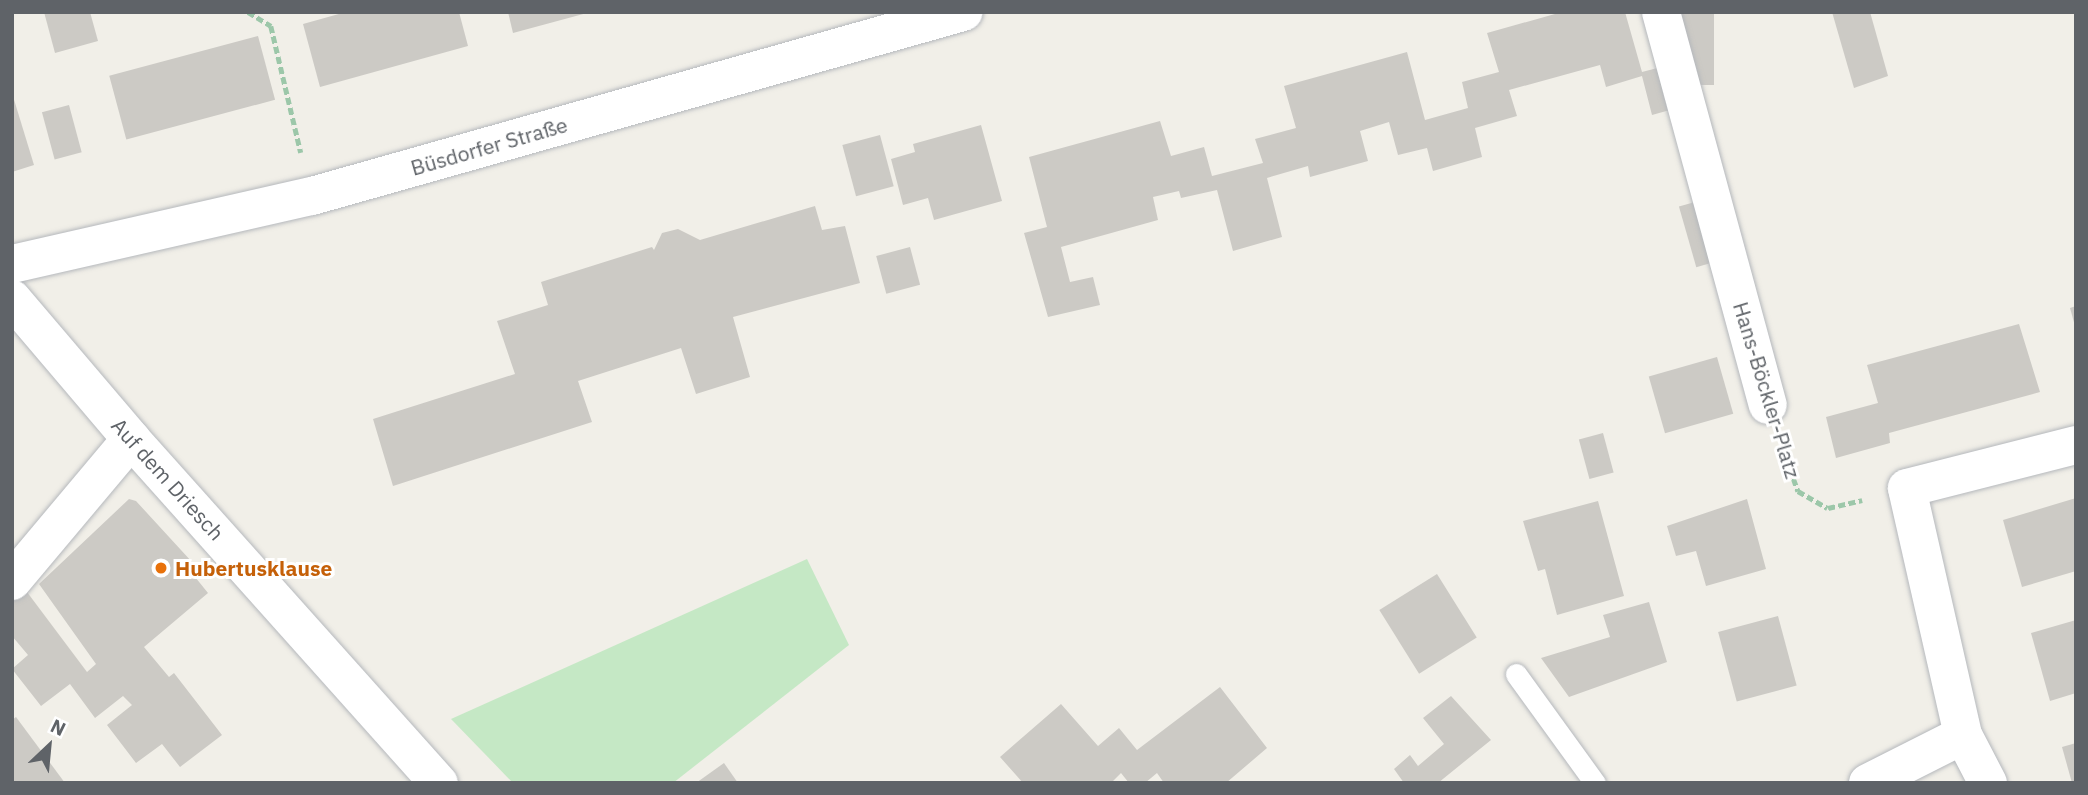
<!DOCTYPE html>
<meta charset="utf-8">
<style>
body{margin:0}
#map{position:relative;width:2088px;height:795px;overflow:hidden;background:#f1efe8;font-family:"IBM Plex Sans",sans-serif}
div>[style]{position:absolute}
.green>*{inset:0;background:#c5e8c5}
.building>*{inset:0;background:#cccac5;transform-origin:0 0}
.path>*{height:4.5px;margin-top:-2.25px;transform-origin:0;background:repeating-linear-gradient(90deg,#9cc7a9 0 7px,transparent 0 10.5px)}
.roads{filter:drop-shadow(0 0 2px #b5b8bc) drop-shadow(0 0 2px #b5b8bc)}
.service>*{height:21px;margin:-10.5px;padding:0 10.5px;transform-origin:10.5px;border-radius:10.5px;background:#fff}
.minor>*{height:38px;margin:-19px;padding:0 19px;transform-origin:19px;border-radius:19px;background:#fff}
.dots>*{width:19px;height:19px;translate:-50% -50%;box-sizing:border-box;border:4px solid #fff;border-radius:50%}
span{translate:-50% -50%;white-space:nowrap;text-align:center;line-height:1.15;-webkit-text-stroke:6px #fff;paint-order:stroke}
.street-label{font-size:21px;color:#5f6368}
.food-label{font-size:21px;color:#c56008;font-weight:700}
.left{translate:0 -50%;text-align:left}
.frame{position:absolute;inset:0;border:14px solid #5f6368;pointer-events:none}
.north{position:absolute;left:14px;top:711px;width:70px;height:70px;-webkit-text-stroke:5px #fff;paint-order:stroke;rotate:26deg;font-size:19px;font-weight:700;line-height:28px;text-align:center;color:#5f6368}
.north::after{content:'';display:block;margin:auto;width:24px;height:32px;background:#5f6368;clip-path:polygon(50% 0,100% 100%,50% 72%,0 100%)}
</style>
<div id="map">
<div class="green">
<div style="clip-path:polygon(807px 559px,849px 645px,673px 783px,513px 783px,451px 719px)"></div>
</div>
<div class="building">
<div style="clip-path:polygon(44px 12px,90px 12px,98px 41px,55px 53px)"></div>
<div style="clip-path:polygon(346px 12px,459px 12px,468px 46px,320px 87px,303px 24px)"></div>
<div style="clip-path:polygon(508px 12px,587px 12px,587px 13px,513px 33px)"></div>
<div style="clip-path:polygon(1562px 12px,1625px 12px,1642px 72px,1665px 66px,1677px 108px,1652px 115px,1642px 76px,1606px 87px,1600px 65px,1509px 90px,1517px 116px,1475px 128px,1482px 157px,1433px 171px,1427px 148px,1398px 155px,1389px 122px,1360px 131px,1368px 161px,1310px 177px,1308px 166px,1267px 178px,1282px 237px,1233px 251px,1217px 190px,1181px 198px,1179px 191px,1153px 197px,1158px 220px,1061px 247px,1070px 282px,1093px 277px,1100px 305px,1048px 317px,1024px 233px,1047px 227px,1029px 157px,1160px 121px,1171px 156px,1204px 147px,1212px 176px,1263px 163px,1255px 139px,1296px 128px,1284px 86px,1407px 52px,1425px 120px,1468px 108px,1462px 82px,1499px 72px,1487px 33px)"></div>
<div style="left:1676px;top:12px;width:38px;height:73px"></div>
<div style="clip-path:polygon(1832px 12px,1870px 12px,1888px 76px,1854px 88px)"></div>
<div style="left:258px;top:36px;width:66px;height:154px;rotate:75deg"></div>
<div style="clip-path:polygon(12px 93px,34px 165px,12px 172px)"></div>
<div style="left:69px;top:105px;width:49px;height:28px;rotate:75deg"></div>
<div style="clip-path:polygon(981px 125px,1002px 201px,934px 220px,928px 198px,903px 205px,891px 159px,915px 152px,913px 144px)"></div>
<div style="left:880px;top:135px;width:53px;height:39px;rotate:75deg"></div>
<div style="left:1702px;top:200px;width:63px;height:24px;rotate:74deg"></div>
<div style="clip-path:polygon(815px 206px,822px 230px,845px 226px,860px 283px,733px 317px,750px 377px,696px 394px,681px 348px,578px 381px,592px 422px,393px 486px,373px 419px,515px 374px,497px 321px,548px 305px,541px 282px,652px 247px,654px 250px,662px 233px,678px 229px,700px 240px)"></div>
<div style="left:910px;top:247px;width:39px;height:35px;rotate:75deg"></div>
<div style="clip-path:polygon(2076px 306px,2076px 326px,2075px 326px,2070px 308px)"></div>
<div style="clip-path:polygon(2019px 324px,2040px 392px,1889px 433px,1890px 443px,1836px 458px,1826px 417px,1878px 403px,1867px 365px)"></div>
<div style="left:1717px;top:357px;width:59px;height:71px;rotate:74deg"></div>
<div style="left:1603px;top:433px;width:41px;height:25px;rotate:75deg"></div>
<div style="clip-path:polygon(2076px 498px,2076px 571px,2022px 587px,2003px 520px)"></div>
<div style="clip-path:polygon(129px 499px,136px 501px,192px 562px,187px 567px,208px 593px,144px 647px,169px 677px,174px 673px,222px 735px,180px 767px,162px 744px,136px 763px,107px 725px,132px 705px,123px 696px,95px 718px,70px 684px,41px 706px,12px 669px,28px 655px,12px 636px,12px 599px,24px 588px,87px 672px,96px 664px,39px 584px)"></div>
<div style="clip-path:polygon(1747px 499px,1766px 569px,1706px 586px,1696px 551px,1676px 556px,1667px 526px)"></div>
<div style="clip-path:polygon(1598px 501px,1624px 596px,1557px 615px,1545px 569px,1538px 571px,1523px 521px)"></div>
<div style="left:1437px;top:574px;width:75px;height:68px;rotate:58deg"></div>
<div style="clip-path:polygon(1649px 602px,1667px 662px,1569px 697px,1541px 658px,1610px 637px,1603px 615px)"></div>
<div style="left:1778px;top:616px;width:72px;height:62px;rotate:75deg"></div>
<div style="clip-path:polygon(2076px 620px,2076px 693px,2050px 701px,2031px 633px)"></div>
<div style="clip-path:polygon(1220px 687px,1267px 748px,1226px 783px,1164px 783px,1157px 773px,1145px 783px,1129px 783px,1121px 773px,1111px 783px,1023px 783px,1000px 757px,1061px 704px,1098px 746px,1119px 728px,1137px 750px)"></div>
<div style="clip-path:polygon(1451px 696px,1491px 740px,1438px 783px,1404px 783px,1394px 769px,1410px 755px,1418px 766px,1444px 744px,1423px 718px)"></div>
<div style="clip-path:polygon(16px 717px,65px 783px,12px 783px,12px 720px)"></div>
<div style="clip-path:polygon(2076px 743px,2076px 783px,2072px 783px,2062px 747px)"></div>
<div style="clip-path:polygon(724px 763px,738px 783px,696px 783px)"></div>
</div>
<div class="path">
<div style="left:248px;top:12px;width:27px;rotate:31deg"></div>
<div style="left:271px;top:26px;width:130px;rotate:76.7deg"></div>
<div style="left:1783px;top:449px;width:45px;rotate:70.3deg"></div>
<div style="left:1798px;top:491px;width:34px;rotate:30deg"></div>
<div style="left:1828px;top:508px;width:35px;rotate:-13deg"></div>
</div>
<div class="roads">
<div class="service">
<div style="left:1516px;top:674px;width:135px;rotate:54.1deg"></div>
</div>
<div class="minor">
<div style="left:1661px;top:12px;width:407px;rotate:74.8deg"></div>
<div style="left:12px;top:264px;width:308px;rotate:-12.8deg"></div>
<div style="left:312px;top:196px;width:677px;rotate:-15.78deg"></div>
<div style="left:12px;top:299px;width:184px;rotate:49.6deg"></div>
<div style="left:131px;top:439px;width:462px;rotate:48.2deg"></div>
<div style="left:12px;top:581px;width:185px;rotate:-50deg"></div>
<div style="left:1963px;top:735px;width:54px;rotate:62.5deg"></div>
<div style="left:1868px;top:783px;width:106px;rotate:-26.8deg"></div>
<div style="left:1963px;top:735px;width:253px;rotate:-102.8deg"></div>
<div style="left:1907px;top:488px;width:174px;rotate:-14.3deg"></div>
</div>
</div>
<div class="dots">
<div style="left:161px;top:568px;background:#e8710a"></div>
</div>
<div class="street-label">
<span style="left:489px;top:146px;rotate:-16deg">Büsdorfer Straße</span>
<span style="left:1767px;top:390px;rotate:73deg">Hans-Böckler-Platz</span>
<span style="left:168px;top:479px;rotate:48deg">Auf dem Driesch</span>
</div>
<div class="food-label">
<span class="left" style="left:175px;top:568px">Hubertusklause</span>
</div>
<div class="frame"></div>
<div class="north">N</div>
</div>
